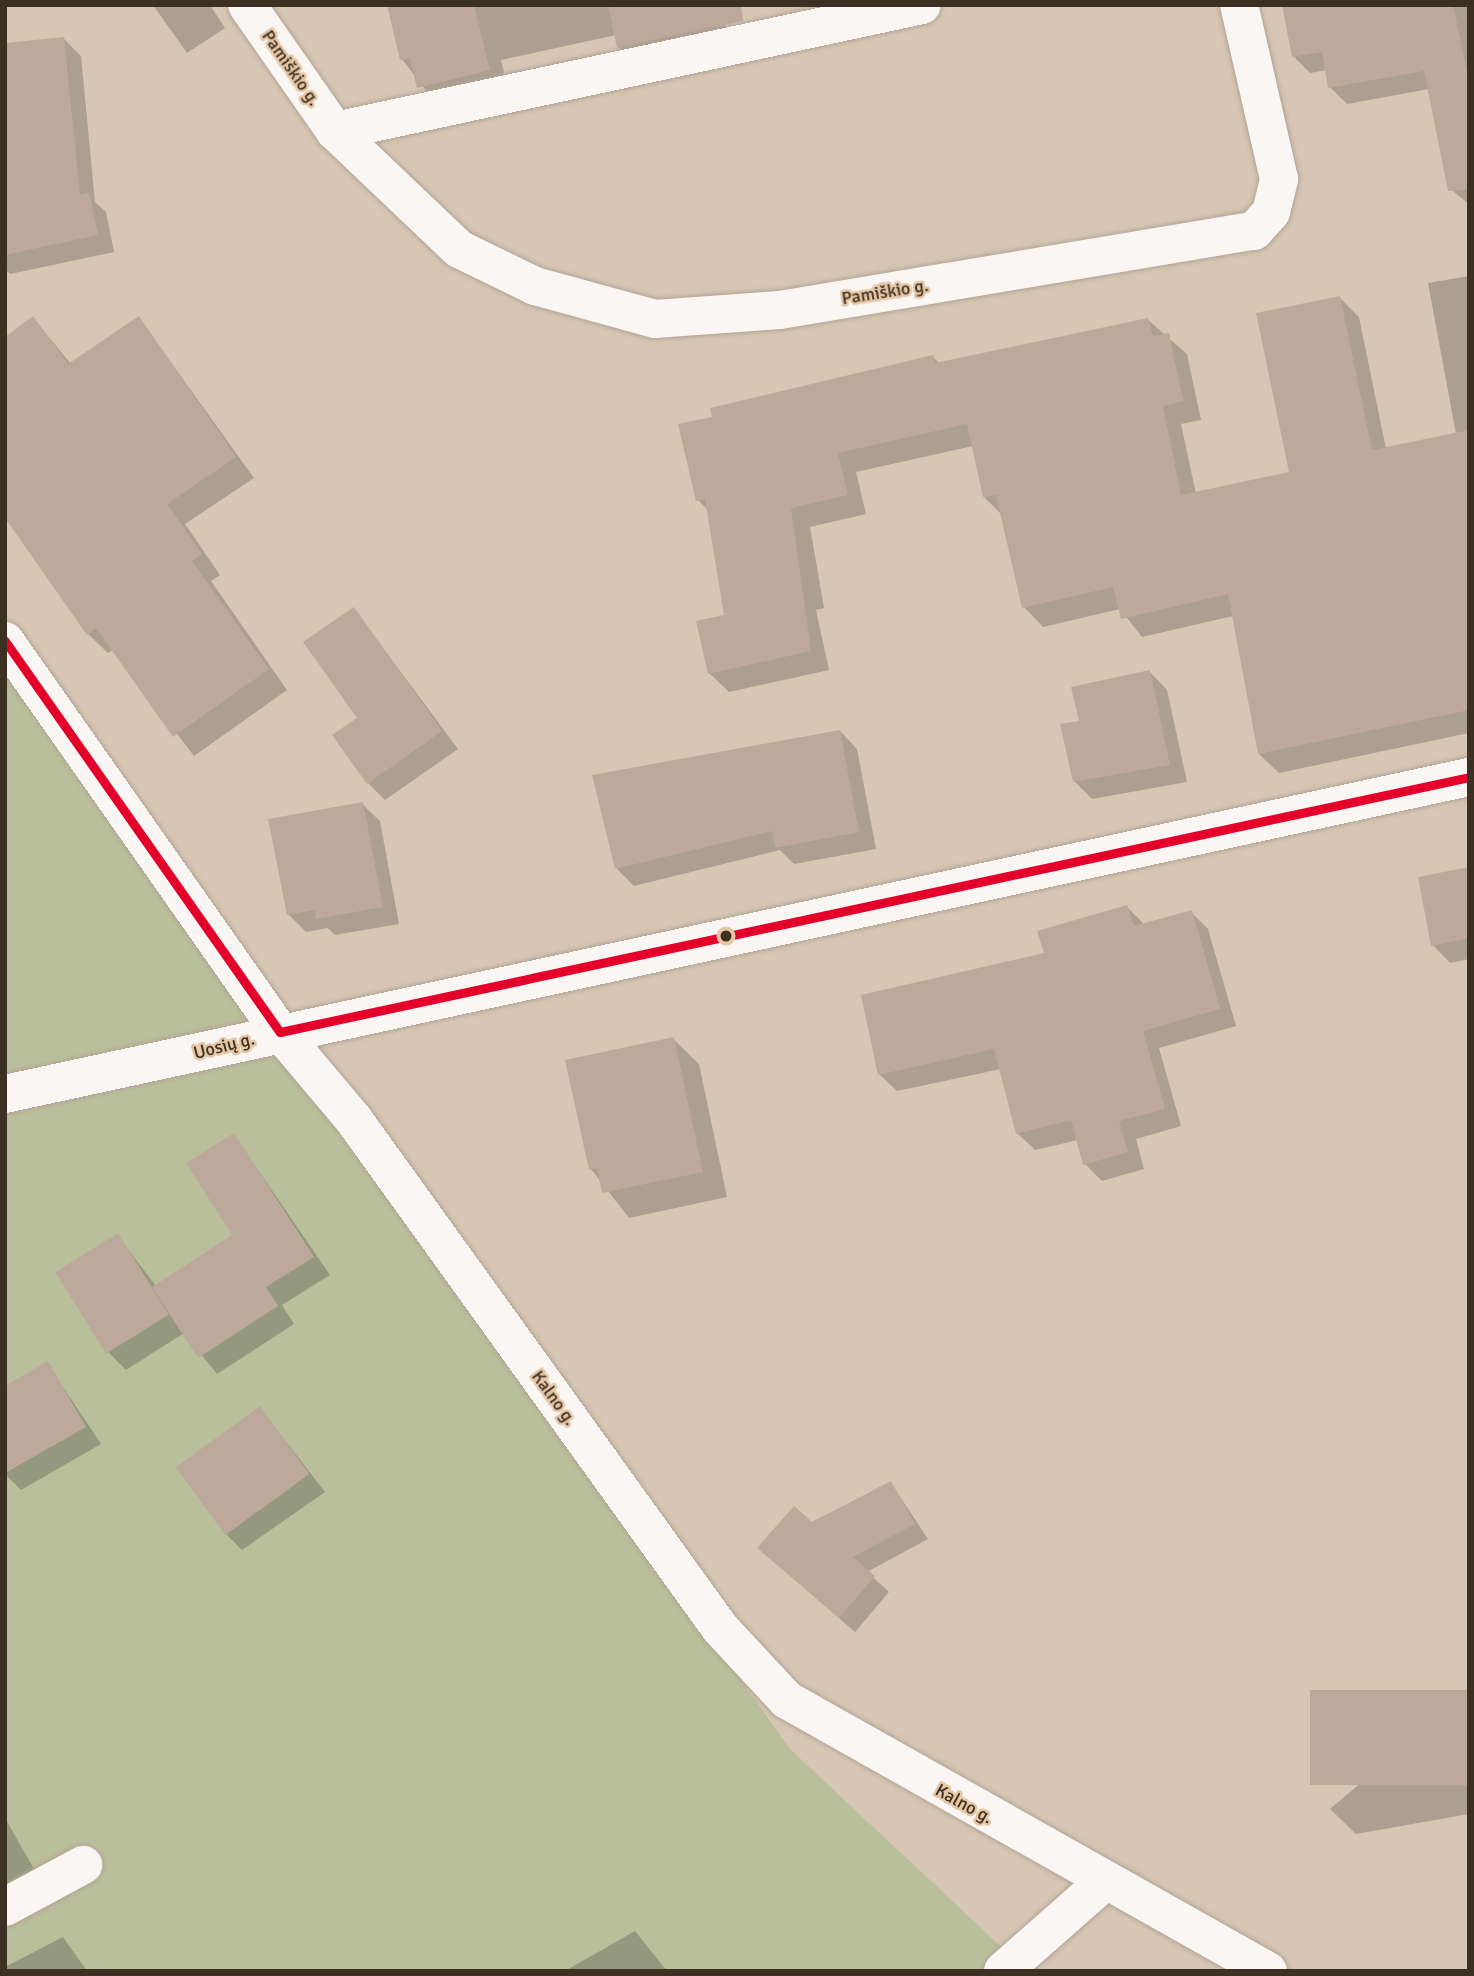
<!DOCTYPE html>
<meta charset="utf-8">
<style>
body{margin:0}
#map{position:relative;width:1474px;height:1976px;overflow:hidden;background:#d7c6b4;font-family:Signika,sans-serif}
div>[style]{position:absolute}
.green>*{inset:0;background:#babf9b}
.shadow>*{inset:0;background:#0003}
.building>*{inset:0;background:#bda99b;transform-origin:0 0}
.roads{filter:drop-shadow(0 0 2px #b2a495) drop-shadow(0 0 2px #b2a495)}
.minor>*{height:38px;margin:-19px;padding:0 19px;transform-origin:19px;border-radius:19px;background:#f9f6f4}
.bus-1>*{height:9px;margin:-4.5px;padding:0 4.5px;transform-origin:4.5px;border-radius:4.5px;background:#e4002b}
.dots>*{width:19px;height:19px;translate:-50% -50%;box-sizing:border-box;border:4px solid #e6c6a5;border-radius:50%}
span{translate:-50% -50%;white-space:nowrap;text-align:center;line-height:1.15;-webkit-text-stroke:5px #e6c6a5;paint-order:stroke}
.street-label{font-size:18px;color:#3c3023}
.frame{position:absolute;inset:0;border:7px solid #3c3023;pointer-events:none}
</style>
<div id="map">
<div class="green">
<div style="clip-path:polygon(5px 648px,790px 1749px,1027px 1971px,5px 1971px)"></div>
</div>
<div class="shadow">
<div style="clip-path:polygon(153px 5px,210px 5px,225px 28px,187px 53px)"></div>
<div style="clip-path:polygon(389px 5px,720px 5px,727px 32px,637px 66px,618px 47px,616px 35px,501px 60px,508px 89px,438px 106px,402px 59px)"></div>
<div style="clip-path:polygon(1312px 5px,1469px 5px,1469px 204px,1449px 188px,1429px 89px,1347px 104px,1330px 87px,1327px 70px,1310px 73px,1293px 56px)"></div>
<div style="clip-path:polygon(63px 38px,81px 56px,95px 202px,106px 212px,114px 252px,10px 274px,5px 269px,5px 45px)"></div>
<div style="clip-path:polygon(1469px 276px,1469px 733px,1279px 773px,1259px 754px,1233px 616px,1142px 637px,1120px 609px,1043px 627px,1024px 607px,1002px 515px,984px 497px,973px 446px,856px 472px,866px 514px,810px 527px,824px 608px,816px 610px,829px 670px,729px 692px,709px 673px,726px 616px,709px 511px,698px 500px,714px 418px,932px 356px,940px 364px,1148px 320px,1187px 354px,1201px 420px,1181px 424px,1196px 494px,1291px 474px,1340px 298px,1359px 317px,1386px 449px,1456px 434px,1428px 283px)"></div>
<div style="clip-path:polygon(33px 318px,71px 364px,139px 318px,254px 478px,185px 524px,220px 575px,211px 581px,287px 690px,194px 756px,113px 650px,108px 653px,88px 634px)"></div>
<div style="clip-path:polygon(354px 609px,458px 749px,385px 800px,368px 783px)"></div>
<div style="clip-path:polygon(1150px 672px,1167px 690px,1187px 782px,1092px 799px,1074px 781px,1081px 722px)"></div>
<div style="clip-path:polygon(840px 731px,857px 749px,876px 849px,794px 864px,780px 850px,634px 886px,616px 868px)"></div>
<div style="clip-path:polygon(362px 804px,380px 821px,399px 924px,335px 935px,328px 928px,306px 932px,288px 914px)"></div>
<div style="clip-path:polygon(1469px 868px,1469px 959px,1450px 963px,1433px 945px)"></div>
<div style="clip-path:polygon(1127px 907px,1145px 925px,1191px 912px,1208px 929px,1236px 1026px,1159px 1048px,1181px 1126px,1136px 1139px,1144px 1169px,1102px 1181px,1085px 1164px,1078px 1140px,1035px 1150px,1017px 1133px,1001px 1069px,897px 1091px,879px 1074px,1046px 955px)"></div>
<div style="clip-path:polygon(673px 1039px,699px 1064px,727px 1197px,629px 1218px,591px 1169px)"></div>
<div style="clip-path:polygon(234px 1135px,330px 1275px,282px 1305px,294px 1324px,217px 1374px,184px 1333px,126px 1370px,109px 1353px,117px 1235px,156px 1286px,234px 1235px)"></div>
<div style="clip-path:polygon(47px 1363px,101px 1444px,21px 1490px,5px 1474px,5px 1388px)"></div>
<div style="clip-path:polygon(260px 1408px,325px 1492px,242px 1550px,225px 1533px)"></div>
<div style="clip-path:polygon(891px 1483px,928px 1539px,867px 1572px,889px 1592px,855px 1632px,759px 1548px)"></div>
<div style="clip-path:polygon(1469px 1692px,1469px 1814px,1356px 1834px,1330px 1809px)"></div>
<div style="clip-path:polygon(5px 1818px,34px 1869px,5px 1885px)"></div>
<div style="clip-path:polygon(635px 1931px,667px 1971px,565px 1971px)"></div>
<div style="clip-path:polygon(63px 1937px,87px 1971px,5px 1971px,5px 1967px)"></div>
</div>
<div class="building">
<div style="clip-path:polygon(387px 5px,474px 5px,490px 70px,417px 88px,410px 58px,400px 60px)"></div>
<div style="clip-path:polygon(608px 5px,741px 5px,743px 21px,617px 48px)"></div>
<div style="clip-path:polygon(1282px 5px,1453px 5px,1469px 81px,1469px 189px,1448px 191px,1424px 71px,1328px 88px,1322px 52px,1292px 57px)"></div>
<div style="clip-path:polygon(64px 37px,80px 195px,89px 193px,98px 235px,5px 255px,5px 43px)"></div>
<div style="clip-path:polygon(1340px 296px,1372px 450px,1469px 430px,1469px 710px,1258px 754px,1228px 594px,1121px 619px,1113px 587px,1022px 608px,996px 495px,983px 497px,967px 424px,838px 453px,848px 495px,791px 508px,811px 651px,708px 674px,696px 621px,724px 615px,705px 499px,696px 501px,678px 424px,712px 417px,710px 408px,933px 355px,935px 363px,1148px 318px,1153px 336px,1169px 333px,1183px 401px,1163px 406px,1181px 495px,1289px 472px,1256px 313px)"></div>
<div style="clip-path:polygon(33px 316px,68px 364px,139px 316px,236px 457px,167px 504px,202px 554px,192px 561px,269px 669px,173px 737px,96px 628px,87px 635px,5px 518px,5px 337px)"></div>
<div style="clip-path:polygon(354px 607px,442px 731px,367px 784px,332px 735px,357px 718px,303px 642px)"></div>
<div style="clip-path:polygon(1150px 670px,1170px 765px,1073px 782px,1060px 724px,1079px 721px,1071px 687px)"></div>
<div style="clip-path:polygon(840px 730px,859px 832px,775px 848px,772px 831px,615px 869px,592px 775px)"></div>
<div style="clip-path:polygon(363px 802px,383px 907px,316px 919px,315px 910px,287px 915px,268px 819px)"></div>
<div style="clip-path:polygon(1469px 867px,1469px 938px,1431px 946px,1418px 877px)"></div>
<div style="clip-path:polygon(1127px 905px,1134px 926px,1192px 910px,1220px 1009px,1143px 1031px,1165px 1109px,1119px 1121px,1128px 1152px,1083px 1165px,1071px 1120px,1016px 1134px,994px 1049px,878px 1075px,861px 995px,1044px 953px,1037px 931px)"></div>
<div style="clip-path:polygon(674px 1037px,703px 1172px,602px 1193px,597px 1168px,589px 1170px,565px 1060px)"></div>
<div style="clip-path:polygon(234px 1133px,314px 1257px,266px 1287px,278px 1306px,198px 1358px,152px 1287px,232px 1235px,186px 1163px)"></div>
<div style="left:118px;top:1233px;width:96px;height:74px;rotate:58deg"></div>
<div style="clip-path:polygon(48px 1361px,86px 1427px,5px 1473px,5px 1386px)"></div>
<div style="left:260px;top:1406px;width:84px;height:104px;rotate:54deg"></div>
<div style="clip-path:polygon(891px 1481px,915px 1524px,853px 1557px,875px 1576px,839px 1618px,757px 1548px,794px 1506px,812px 1522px)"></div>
<div style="left:1469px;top:1690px;width:95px;height:159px;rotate:90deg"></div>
</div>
<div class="roads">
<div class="minor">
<div style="left:247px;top:5px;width:154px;rotate:55.1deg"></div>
<div style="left:335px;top:131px;width:171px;rotate:43.6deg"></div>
<div style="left:459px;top:249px;width:85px;rotate:26deg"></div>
<div style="left:535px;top:286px;width:124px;rotate:15.4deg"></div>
<div style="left:655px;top:319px;width:125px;rotate:-4.1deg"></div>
<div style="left:780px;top:310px;width:481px;rotate:-9.5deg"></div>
<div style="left:1254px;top:231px;width:25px;rotate:-48deg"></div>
<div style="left:1271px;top:212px;width:34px;rotate:-76deg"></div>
<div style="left:1279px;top:179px;width:179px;rotate:-102.9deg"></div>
<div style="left:335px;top:131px;width:600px;rotate:-12.11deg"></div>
<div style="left:5px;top:641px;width:478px;rotate:54.9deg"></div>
<div style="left:280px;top:1032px;width:115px;rotate:49.9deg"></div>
<div style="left:354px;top:1120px;width:626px;rotate:54.23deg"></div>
<div style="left:720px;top:1628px;width:98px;rotate:47.1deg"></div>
<div style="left:787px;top:1700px;width:552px;rotate:29.4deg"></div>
<div style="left:5px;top:1094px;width:1498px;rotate:-12.22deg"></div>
<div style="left:5px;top:1907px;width:89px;rotate:-28.3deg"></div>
<div style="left:1003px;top:1971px;width:136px;rotate:-41.4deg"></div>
</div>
</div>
<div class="bus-1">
<div style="left:5px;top:641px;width:478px;rotate:54.9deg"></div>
<div style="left:280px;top:1032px;width:1216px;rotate:-12.1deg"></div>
</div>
<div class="dots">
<div style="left:726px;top:936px;background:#3c3023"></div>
</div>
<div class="street-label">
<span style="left:291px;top:68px;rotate:55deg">Pamiškio g.</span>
<span style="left:885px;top:292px;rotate:-9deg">Pamiškio g.</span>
<span style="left:224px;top:1046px;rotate:-14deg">Uosių g.</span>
<span style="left:554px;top:1398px;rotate:54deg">Kalno g.</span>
<span style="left:964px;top:1804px;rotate:29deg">Kalno g.</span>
</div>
<div class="frame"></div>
</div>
